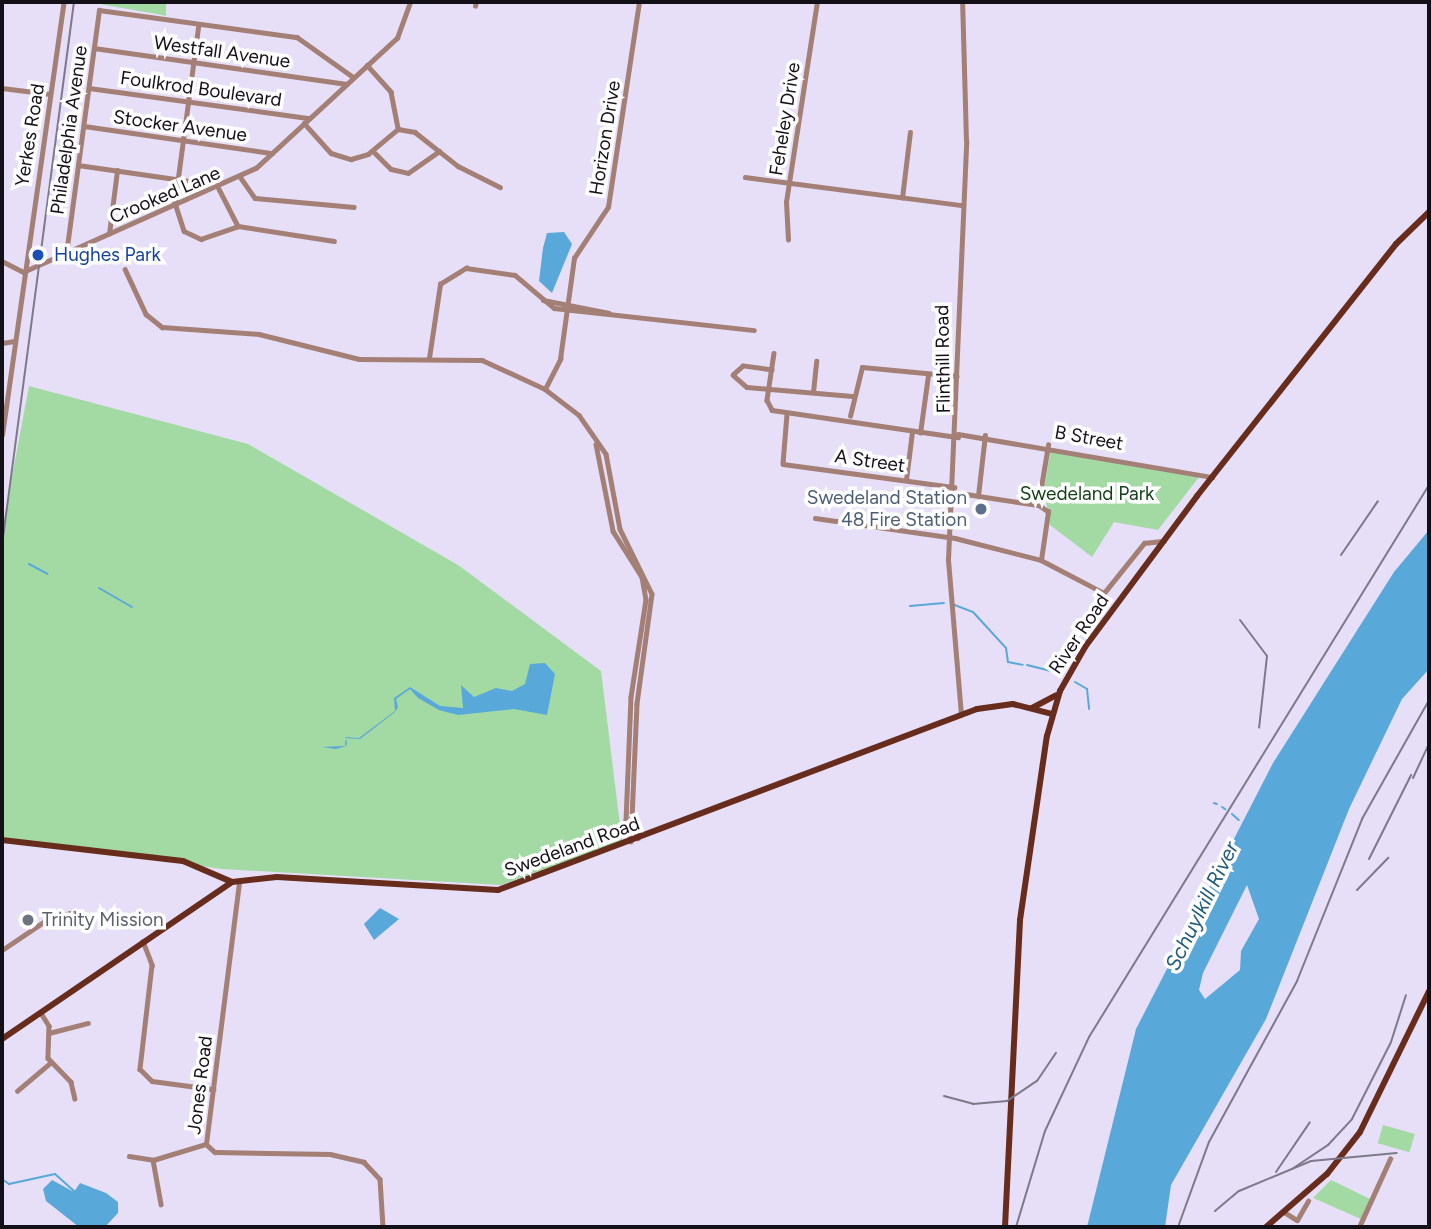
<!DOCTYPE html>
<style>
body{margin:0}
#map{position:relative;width:1431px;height:1229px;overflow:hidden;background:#e6dff7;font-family:Figtree,sans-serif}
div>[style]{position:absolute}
.green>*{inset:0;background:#a3daa4;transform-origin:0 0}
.water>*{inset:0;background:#58a8da}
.stream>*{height:2px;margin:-1px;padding:0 1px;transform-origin:1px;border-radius:1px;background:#58a8da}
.minor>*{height:4.5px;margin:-2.25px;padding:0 2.25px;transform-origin:2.25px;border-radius:2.25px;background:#a47f76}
.major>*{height:6px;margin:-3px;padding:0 3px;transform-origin:3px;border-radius:3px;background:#682c1d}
.tram>*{height:2px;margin:-1px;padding:0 1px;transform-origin:1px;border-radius:1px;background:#7e798a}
.rail>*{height:2px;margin:-1px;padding:0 1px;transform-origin:1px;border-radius:1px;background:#7e798a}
.dots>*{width:19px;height:19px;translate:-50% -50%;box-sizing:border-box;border:4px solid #fff;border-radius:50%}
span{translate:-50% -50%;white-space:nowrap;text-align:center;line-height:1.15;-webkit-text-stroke:7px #fff;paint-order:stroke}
.street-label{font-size:19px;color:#131018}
.transit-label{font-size:19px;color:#164399}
.left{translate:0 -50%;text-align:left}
.park-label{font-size:19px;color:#123f17}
.service-label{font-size:19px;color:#4e5e75}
.right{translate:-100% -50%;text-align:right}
.worship-label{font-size:19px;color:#5b616d}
.water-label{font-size:21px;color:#215c7e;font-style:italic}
.frame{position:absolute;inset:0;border:4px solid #131018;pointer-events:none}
</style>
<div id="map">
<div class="green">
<div style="clip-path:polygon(88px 2px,166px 2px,166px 16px,157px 14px)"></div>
<div style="clip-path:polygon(29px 386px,248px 444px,458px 565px,601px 671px,622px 841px,501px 885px,222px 869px,2px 837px,2px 530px)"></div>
<div style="clip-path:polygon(1051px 448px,1125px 461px,1199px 477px,1158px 530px,1114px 522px,1092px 557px,1050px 525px,1044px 489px)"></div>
<div style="left:1383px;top:1125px;width:33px;height:19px;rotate:16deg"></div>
<div style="clip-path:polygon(1331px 1180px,1370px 1199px,1361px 1219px,1313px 1198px)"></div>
</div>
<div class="water">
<div style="clip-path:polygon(564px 232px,572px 244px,552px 293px,539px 281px,543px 248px,547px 233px)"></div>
<div style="clip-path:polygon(evenodd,1429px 530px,1429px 669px,1402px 699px,1349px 809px,1266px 1019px,1171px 1185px,1165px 1227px,1087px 1227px,1136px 1029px,1273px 763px,1394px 572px,1429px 530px,1247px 885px,1259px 919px,1241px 951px,1240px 970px,1205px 999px,1199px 990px,1203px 973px,1247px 885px)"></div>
<div style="clip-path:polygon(545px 663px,555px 674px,547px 715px,514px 709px,458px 715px,439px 710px,418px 698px,410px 689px,396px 699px,398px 707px,395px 712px,360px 739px,346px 738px,347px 744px,346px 746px,336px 749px,322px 747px,345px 746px,346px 737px,359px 738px,395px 711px,394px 698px,410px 687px,440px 706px,463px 708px,461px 685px,474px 697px,496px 688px,512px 691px,525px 684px,530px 664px)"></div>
<div style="clip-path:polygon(380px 908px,399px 919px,374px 940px,364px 924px)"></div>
<div style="clip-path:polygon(52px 1180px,74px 1192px,80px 1183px,106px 1193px,118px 1202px,118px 1213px,105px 1227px,79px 1227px,46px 1201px,43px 1189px)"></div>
</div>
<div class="stream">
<div style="left:29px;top:564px;width:21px;rotate:28deg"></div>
<div style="left:99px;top:588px;width:38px;rotate:30deg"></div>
<div style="left:952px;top:604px;width:22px;rotate:21deg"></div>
<div style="left:973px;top:612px;width:49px;rotate:47.5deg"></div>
<div style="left:1006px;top:648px;width:14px;rotate:82deg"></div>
<div style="left:1008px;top:662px;width:15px;rotate:11deg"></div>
<div style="left:910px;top:606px;width:34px;rotate:-5deg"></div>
<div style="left:1027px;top:665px;width:30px;rotate:14deg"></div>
<div style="left:1075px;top:682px;width:14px;rotate:30deg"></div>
<div style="left:1087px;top:689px;width:20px;rotate:84deg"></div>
<div style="left:1214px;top:803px;width:3px;rotate:18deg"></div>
<div style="left:1222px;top:807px;width:4px;rotate:34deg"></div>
<div style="left:1232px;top:814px;width:9px;rotate:41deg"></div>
<div style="left:2px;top:1179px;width:9px;rotate:36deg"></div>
<div style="left:9px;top:1184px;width:47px;rotate:-12.3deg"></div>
<div style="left:55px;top:1174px;width:27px;rotate:42deg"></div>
</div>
<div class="minor">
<div style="left:475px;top:6px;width:4px;rotate:-76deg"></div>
<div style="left:199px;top:24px;width:181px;rotate:97.6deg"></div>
<div style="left:175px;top:203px;width:29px;rotate:72deg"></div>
<div style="left:184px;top:231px;width:19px;rotate:25deg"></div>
<div style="left:201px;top:239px;width:39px;rotate:-19deg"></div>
<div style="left:238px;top:226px;width:97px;rotate:8.9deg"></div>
<div style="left:94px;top:48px;width:255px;rotate:8.1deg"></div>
<div style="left:367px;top:65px;width:36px;rotate:48deg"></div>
<div style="left:391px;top:92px;width:38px;rotate:79deg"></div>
<div style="left:2px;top:88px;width:48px;rotate:7.1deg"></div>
<div style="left:89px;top:88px;width:222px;rotate:7.8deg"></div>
<div style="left:304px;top:123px;width:40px;rotate:48deg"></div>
<div style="left:331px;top:153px;width:21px;rotate:17deg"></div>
<div style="left:351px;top:159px;width:18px;rotate:-16deg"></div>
<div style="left:368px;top:154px;width:39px;rotate:-40deg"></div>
<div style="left:84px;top:126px;width:190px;rotate:8.2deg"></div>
<div style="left:398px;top:129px;width:17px;rotate:10deg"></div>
<div style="left:415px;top:132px;width:55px;rotate:38.3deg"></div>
<div style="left:458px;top:166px;width:47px;rotate:26.6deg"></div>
<div style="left:373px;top:151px;width:25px;rotate:45deg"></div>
<div style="left:391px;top:169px;width:17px;rotate:13deg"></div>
<div style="left:408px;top:173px;width:38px;rotate:-35deg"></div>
<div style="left:78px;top:165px;width:140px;rotate:8.2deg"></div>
<div style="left:217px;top:185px;width:46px;rotate:62.9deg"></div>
<div style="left:745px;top:177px;width:218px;rotate:7.4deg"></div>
<div style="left:241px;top:178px;width:24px;rotate:55deg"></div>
<div style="left:255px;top:198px;width:99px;rotate:5.2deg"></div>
<div style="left:902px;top:198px;width:66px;rotate:-83.1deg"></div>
<div style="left:109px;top:234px;width:64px;rotate:-82.8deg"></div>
<div style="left:788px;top:240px;width:38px;rotate:-93deg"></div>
<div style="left:786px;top:202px;width:202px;rotate:-81.2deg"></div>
<div style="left:66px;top:254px;width:246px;rotate:-82.3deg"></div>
<div style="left:99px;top:10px;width:200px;rotate:7.8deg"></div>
<div style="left:297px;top:37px;width:69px;rotate:35.5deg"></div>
<div style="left:2px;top:261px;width:22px;rotate:27deg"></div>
<div style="left:125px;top:269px;width:50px;rotate:65deg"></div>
<div style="left:146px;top:314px;width:21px;rotate:39deg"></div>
<div style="left:162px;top:327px;width:97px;rotate:4.1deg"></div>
<div style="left:259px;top:334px;width:103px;rotate:14deg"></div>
<div style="left:359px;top:359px;width:123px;rotate:0.5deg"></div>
<div style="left:482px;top:360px;width:69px;rotate:24.7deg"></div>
<div style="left:545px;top:389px;width:43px;rotate:37.4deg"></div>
<div style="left:579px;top:415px;width:47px;rotate:55.3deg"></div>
<div style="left:606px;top:454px;width:76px;rotate:79.4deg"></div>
<div style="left:620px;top:529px;width:72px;rotate:63.8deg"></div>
<div style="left:652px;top:594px;width:111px;rotate:97.8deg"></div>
<div style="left:637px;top:704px;width:113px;rotate:92.5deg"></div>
<div style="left:632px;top:817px;width:22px;rotate:74deg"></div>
<div style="left:23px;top:272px;width:255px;rotate:-24.1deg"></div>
<div style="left:256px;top:168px;width:192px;rotate:-42.7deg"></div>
<div style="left:397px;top:38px;width:38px;rotate:-70deg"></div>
<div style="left:543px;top:300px;width:67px;rotate:11.1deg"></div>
<div style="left:2px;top:343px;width:12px;rotate:-9deg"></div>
<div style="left:774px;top:353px;width:48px;rotate:98.5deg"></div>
<div style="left:767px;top:400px;width:11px;rotate:63deg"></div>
<div style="left:772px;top:410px;width:188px;rotate:8.3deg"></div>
<div style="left:429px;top:358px;width:75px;rotate:-81.5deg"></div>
<div style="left:440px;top:284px;width:31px;rotate:-32deg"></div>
<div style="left:466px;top:268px;width:49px;rotate:8.1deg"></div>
<div style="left:515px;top:275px;width:51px;rotate:40.2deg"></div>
<div style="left:554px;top:308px;width:201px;rotate:6.3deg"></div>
<div style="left:772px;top:370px;width:29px;rotate:-172deg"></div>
<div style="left:743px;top:366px;width:13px;rotate:138deg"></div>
<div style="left:733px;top:375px;width:18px;rotate:41deg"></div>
<div style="left:747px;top:387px;width:105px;rotate:4.9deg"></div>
<div style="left:545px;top:389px;width:34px;rotate:-63deg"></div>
<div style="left:560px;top:359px;width:102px;rotate:-82.1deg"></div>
<div style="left:574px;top:258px;width:61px;rotate:-56.3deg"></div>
<div style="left:608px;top:207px;width:207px;rotate:-81.4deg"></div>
<div style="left:813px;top:392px;width:31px;rotate:-84deg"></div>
<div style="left:787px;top:414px;width:50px;rotate:94.6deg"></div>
<div style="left:783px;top:464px;width:173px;rotate:7.7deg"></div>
<div style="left:850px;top:416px;width:50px;rotate:-76.2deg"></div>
<div style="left:862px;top:367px;width:95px;rotate:5.4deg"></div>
<div style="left:920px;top:433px;width:59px;rotate:-82.1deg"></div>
<div style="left:958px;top:434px;width:258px;rotate:9.6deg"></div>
<div style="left:2px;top:435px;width:437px;rotate:-81.9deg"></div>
<div style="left:596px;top:444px;width:89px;rotate:78.9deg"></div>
<div style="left:613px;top:531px;width:54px;rotate:57.8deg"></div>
<div style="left:642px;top:577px;width:23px;rotate:80deg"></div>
<div style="left:646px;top:600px;width:98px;rotate:98.8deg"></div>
<div style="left:631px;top:697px;width:123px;rotate:92.3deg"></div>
<div style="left:626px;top:820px;width:22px;rotate:77deg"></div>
<div style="left:906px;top:480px;width:48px;rotate:-82.9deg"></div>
<div style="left:953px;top:492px;width:86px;rotate:8.7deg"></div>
<div style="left:978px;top:496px;width:61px;rotate:-83.5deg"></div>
<div style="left:815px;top:518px;width:141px;rotate:8.1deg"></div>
<div style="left:955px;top:538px;width:89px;rotate:14.3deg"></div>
<div style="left:1041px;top:560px;width:71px;rotate:27.6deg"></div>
<div style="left:1104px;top:593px;width:64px;rotate:-51.3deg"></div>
<div style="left:1144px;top:543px;width:20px;rotate:-6deg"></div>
<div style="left:1041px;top:560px;width:49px;rotate:-81.7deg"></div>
<div style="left:1048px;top:512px;width:12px;rotate:-145deg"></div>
<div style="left:1038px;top:505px;width:61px;rotate:-80.5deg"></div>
<div style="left:961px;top:715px;width:156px;rotate:-94.8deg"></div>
<div style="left:948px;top:560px;width:419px;rotate:-87.5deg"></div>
<div style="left:966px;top:141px;width:139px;rotate:-91.6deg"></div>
<div style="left:143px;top:941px;width:26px;rotate:69deg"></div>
<div style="left:152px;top:965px;width:105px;rotate:96.6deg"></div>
<div style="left:140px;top:1069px;width:17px;rotate:45deg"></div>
<div style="left:152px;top:1081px;width:62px;rotate:7.5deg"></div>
<div style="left:2px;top:950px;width:55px;rotate:-34deg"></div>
<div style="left:48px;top:919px;width:28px;rotate:-15deg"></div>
<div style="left:41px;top:1013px;width:15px;rotate:58deg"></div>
<div style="left:49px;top:1026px;width:32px;rotate:92deg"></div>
<div style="left:48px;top:1058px;width:33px;rotate:46deg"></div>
<div style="left:71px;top:1082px;width:17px;rotate:77deg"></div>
<div style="left:49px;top:1033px;width:40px;rotate:-14.4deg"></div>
<div style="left:17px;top:1091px;width:43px;rotate:-40.3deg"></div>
<div style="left:206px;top:1144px;width:265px;rotate:-82.8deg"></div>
<div style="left:206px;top:1144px;width:12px;rotate:42deg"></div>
<div style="left:215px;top:1152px;width:115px;rotate:1deg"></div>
<div style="left:330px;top:1154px;width:35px;rotate:13deg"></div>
<div style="left:364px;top:1162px;width:23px;rotate:47deg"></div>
<div style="left:380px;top:1179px;width:48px;rotate:86.4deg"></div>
<div style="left:129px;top:1156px;width:24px;rotate:9deg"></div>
<div style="left:153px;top:1160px;width:55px;rotate:-16.8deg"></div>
<div style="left:153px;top:1160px;width:45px;rotate:79.7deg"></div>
<div style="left:1284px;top:1212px;width:15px;rotate:32deg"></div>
<div style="left:1297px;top:1220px;width:22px;rotate:-60deg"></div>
<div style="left:1359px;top:1227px;width:75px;rotate:-65.5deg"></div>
</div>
<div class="major">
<div style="left:1032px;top:708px;width:27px;rotate:-28deg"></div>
<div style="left:2px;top:840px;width:182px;rotate:6.6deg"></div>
<div style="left:183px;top:861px;width:53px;rotate:23.2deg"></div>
<div style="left:2px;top:1039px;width:278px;rotate:-34.3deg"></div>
<div style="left:232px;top:882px;width:45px;rotate:-6.3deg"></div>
<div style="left:277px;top:877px;width:221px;rotate:3.4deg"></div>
<div style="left:498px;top:890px;width:512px;rotate:-20.7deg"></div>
<div style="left:977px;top:709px;width:36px;rotate:-8deg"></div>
<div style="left:1013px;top:704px;width:40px;rotate:14.4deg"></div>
<div style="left:1005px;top:1227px;width:307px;rotate:-87.2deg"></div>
<div style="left:1020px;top:920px;width:186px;rotate:-81.7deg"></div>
<div style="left:1047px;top:736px;width:47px;rotate:-73.9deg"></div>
<div style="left:1060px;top:691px;width:51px;rotate:-60.4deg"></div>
<div style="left:1085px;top:647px;width:188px;rotate:-53.4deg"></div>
<div style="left:1197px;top:496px;width:321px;rotate:-51.7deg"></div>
<div style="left:1396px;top:244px;width:46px;rotate:-44.1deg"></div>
<div style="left:1266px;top:1227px;width:81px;rotate:-41deg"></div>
<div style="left:1327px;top:1174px;width:53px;rotate:-51.8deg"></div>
<div style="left:1360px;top:1132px;width:157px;rotate:-63.9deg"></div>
</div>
<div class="tram">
<div style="left:2px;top:545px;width:548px;rotate:-82.45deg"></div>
</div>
<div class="rail">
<div style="left:1341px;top:555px;width:65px;rotate:-55.6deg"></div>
<div style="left:1240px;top:620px;width:45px;rotate:53.1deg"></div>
<div style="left:1267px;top:656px;width:72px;rotate:96.3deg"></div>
<div style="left:1413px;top:778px;width:38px;rotate:-65deg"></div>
<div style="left:1369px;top:859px;width:94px;rotate:-63.4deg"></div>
<div style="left:1357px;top:890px;width:45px;rotate:-45.9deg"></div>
<div style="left:944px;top:1096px;width:30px;rotate:15deg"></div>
<div style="left:973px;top:1104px;width:34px;rotate:-5deg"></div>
<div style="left:1007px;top:1101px;width:36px;rotate:-34deg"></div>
<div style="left:1037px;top:1081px;width:34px;rotate:-56deg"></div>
<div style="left:1292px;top:1169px;width:43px;rotate:-33.7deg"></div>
<div style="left:1328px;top:1145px;width:35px;rotate:-47deg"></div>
<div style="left:1352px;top:1119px;width:86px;rotate:-63.1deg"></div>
<div style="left:1391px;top:1042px;width:49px;rotate:-72.3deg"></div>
<div style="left:1276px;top:1172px;width:60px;rotate:-55.8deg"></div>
<div style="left:1215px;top:1211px;width:31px;rotate:-40deg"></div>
<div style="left:1239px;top:1191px;width:78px;rotate:-22.6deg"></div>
<div style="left:1311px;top:1161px;width:86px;rotate:-5.3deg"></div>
<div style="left:1016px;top:1227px;width:100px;rotate:-73.2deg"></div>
<div style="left:1045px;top:1131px;width:104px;rotate:-64.9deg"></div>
<div style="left:1089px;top:1037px;width:648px;rotate:-58.37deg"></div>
<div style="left:1178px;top:1227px;width:90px;rotate:-70deg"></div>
<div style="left:1209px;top:1142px;width:183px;rotate:-61.3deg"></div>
<div style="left:1297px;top:981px;width:175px;rotate:-68.1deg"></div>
<div style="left:1362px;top:819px;width:137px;rotate:-60.6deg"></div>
</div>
<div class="dots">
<div style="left:38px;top:255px;background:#1a4fb4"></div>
<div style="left:981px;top:509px;background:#5c6f8a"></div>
<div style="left:28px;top:920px;background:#6b7280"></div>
</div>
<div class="street-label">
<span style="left:222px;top:52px;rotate:8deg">Westfall Avenue</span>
<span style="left:201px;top:89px;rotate:8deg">Foulkrod Boulevard</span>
<span style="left:785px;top:119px;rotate:-81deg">Feheley Drive</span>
<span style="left:180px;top:126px;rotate:8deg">Stocker Avenue</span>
<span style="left:69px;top:130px;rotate:-82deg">Philadelphia Avenue</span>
<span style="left:30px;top:135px;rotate:-81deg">Yerkes Road</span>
<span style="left:605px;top:138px;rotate:-81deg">Horizon Drive</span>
<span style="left:165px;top:195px;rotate:-23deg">Crooked Lane</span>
<span style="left:943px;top:359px;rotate:-91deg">Flinthill Road</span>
<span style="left:1089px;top:438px;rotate:10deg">B Street</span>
<span style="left:870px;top:461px;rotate:8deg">A Street</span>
<span style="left:1079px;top:634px;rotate:-56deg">River Road</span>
<span style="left:572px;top:847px;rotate:-20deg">Swedeland Road</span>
<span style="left:200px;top:1085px;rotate:-83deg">Jones Road</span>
</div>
<div class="transit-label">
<span class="left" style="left:54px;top:255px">Hughes Park</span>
</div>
<div class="park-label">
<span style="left:1087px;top:494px">Swedeland Park</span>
</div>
<div class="service-label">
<span class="right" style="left:967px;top:509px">Swedeland Station<br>48 Fire Station</span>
</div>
<div class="worship-label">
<span class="left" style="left:42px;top:920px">Trinity Mission</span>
</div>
<div class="water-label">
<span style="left:1202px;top:906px;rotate:-64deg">Schuylkill River</span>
</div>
<div class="frame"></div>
</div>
